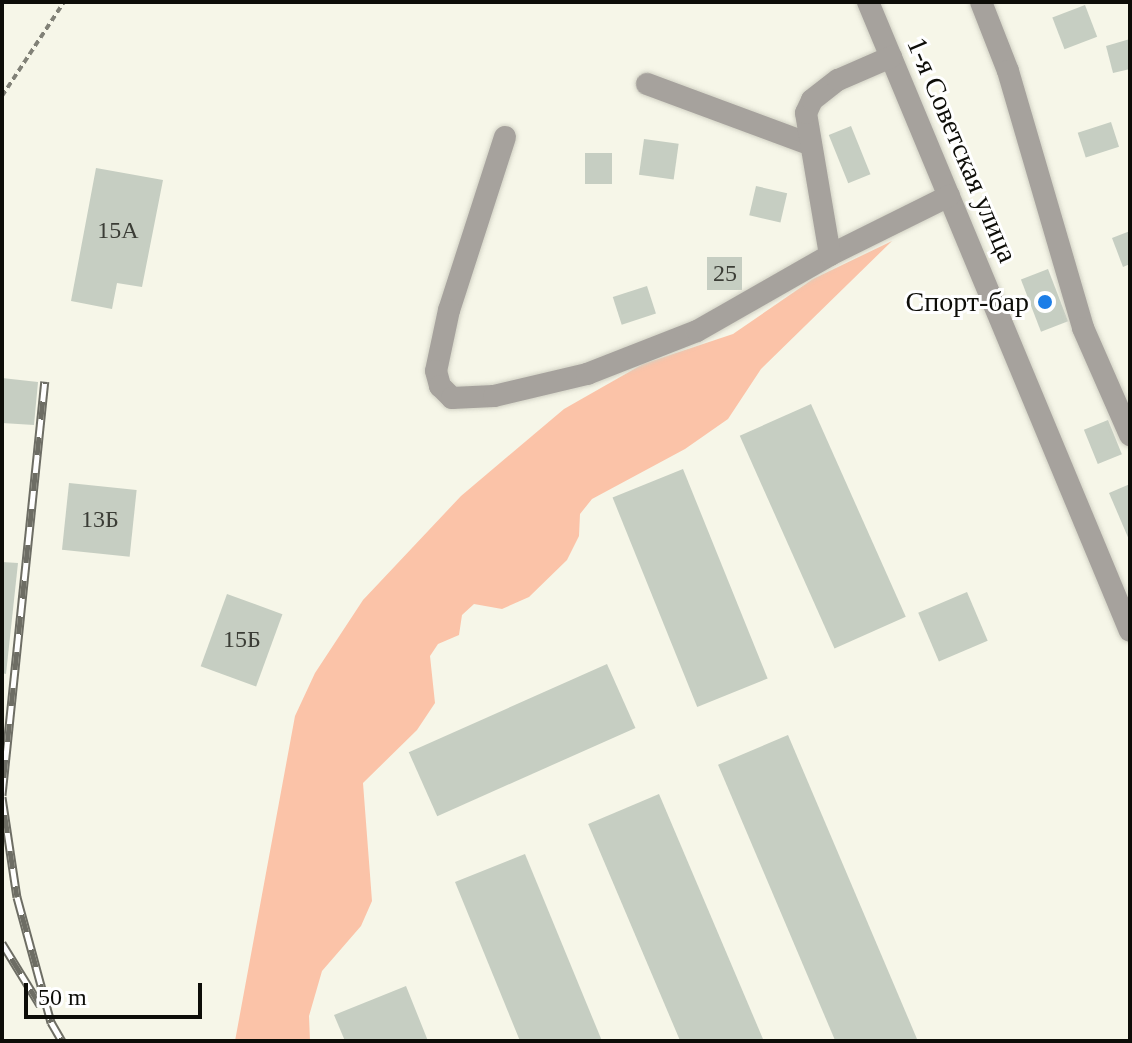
<!DOCTYPE html>
<meta charset="utf-8">
<style>
body{margin:0}
#map{position:relative;width:1132px;height:1043px;overflow:hidden;background:#f6f6e8;font-family:"Times New Roman",serif}
div>[style]{position:absolute}
.green>*{inset:0;background:#fbc3a8}
.building>*{inset:0;background:#c6cec2;transform-origin:0 0}
.path>*{height:4px;margin-top:-2px;transform-origin:0;background:repeating-linear-gradient(90deg,#818177 0 6px,transparent 0 10px)}
.roads{filter:drop-shadow(0 0 2px #d1d1c4) drop-shadow(0 0 2px #d1d1c4)}
.minor>*{height:22px;margin:-11px;padding:0 11px;transform-origin:11px;border-radius:11px;background:#a6a29d}
.rail>*{height:9px;margin-top:-4.5px;transform-origin:0;background:repeating-linear-gradient(90deg,#fff 0 18px,#6d6d64 0 36px);box-sizing:border-box;border-block:2px solid #6d6d64}
.dots>*{width:22px;height:22px;translate:-50% -50%;box-sizing:border-box;border:4px solid #fff;border-radius:50%}
span{translate:-50% -50%;white-space:nowrap;text-align:center;line-height:1.15;-webkit-text-stroke:6px #fff;paint-order:stroke}
.number-label{font-size:24px;color:#3b3d36}
.number-label span{-webkit-text-stroke-width:0}
.street-label{font-size:28px;color:#0d0d08}
.poi-label{font-size:28px;color:#0d0d08}
.right{translate:-100% -50%;text-align:right}
.frame{position:absolute;inset:0;border:4px solid #0d0d08;pointer-events:none}
.scale{position:absolute;left:24px;top:983px;width:178px;height:36px;box-sizing:border-box;border:4px solid #0d0d08;border-top:0;padding-left:10px;font-size:24px;line-height:28px;white-space:nowrap;color:#0d0d08;-webkit-text-stroke:6px #fff;paint-order:stroke}
</style>
<div id="map">
<div class="green">
<div style="clip-path:polygon(892px 241px,761px 369px,728px 419px,685px 449px,592px 499px,580px 514px,579px 536px,567px 560px,529px 597px,502px 609px,474px 604px,462px 615px,459px 635px,438px 644px,430px 656px,435px 703px,417px 730px,363px 783px,372px 901px,361px 926px,322px 971px,309px 1016px,310px 1041px,235px 1041px,295px 716px,315px 673px,363px 600px,461px 496px,564px 409px,643px 364px,733px 334px,813px 279px)"></div>
</div>
<div class="building">
<div style="left:1085px;top:5px;width:34px;height:35px;rotate:69deg"></div>
<div style="clip-path:polygon(1130px 39px,1130px 69px,1113px 73px,1106px 46px)"></div>
<div style="left:1111px;top:122px;width:26px;height:35px;rotate:72deg"></div>
<div style="left:851px;top:126px;width:52px;height:24px;rotate:68deg"></div>
<div style="left:644px;top:139px;width:35px;height:36px;rotate:8deg"></div>
<div style="left:585px;top:153px;width:27px;height:31px"></div>
<div style="clip-path:polygon(96px 168px,163px 180px,142px 287px,117px 283px,112px 309px,71px 301px)"></div>
<div style="left:756px;top:186px;width:32px;height:30px;rotate:13deg"></div>
<div style="clip-path:polygon(1130px 231px,1130px 264px,1123px 267px,1112px 238px)"></div>
<div style="left:742px;top:257px;width:33px;height:35px;rotate:90deg"></div>
<div style="left:1048px;top:269px;width:56px;height:29px;rotate:69deg"></div>
<div style="left:647px;top:286px;width:29px;height:36px;rotate:72deg"></div>
<div style="clip-path:polygon(2px 378px,38px 382px,34px 425px,2px 423px)"></div>
<div style="left:811px;top:404px;width:233px;height:78px;rotate:66deg"></div>
<div style="left:1108px;top:420px;width:37px;height:26px;rotate:68deg"></div>
<div style="left:683px;top:469px;width:226px;height:76px;rotate:68deg"></div>
<div style="left:69px;top:483px;width:68px;height:67px;rotate:6deg"></div>
<div style="clip-path:polygon(1130px 484px,1130px 542px,1109px 493px)"></div>
<div style="clip-path:polygon(2px 562px,18px 563px,6px 674px,2px 673px)"></div>
<div style="left:967px;top:592px;width:53px;height:53px;rotate:67deg"></div>
<div style="left:227px;top:594px;width:59px;height:77px;rotate:20deg"></div>
<div style="left:607px;top:664px;width:70px;height:217px;rotate:66deg"></div>
<div style="left:788px;top:735px;width:331px;height:76px;rotate:67deg"></div>
<div style="left:659px;top:794px;width:268px;height:77px;rotate:67deg"></div>
<div style="clip-path:polygon(525px 854px,602px 1041px,520px 1041px,455px 882px)"></div>
<div style="clip-path:polygon(406px 986px,428px 1041px,345px 1041px,334px 1015px)"></div>
</div>
<div class="path">
<div style="left:2px;top:96px;width:113px;rotate:-56.6deg"></div>
</div>
<div class="roads">
<div class="minor">
<div style="left:868px;top:2px;width:681px;rotate:67.39deg"></div>
<div style="left:981px;top:2px;width:74px;rotate:68.6deg"></div>
<div style="left:1008px;top:71px;width:268px;rotate:73.7deg"></div>
<div style="left:1083px;top:328px;width:117px;rotate:66.3deg"></div>
<div style="left:647px;top:84px;width:173px;rotate:20.3deg"></div>
<div style="left:505px;top:137px;width:182px;rotate:107.9deg"></div>
<div style="left:449px;top:310px;width:62px;rotate:102deg"></div>
<div style="left:436px;top:371px;width:16px;rotate:75deg"></div>
<div style="left:440px;top:386px;width:17px;rotate:45deg"></div>
<div style="left:452px;top:398px;width:42px;rotate:-2.7deg"></div>
<div style="left:494px;top:396px;width:96px;rotate:-13.3deg"></div>
<div style="left:587px;top:374px;width:118px;rotate:-21.4deg"></div>
<div style="left:697px;top:331px;width:153px;rotate:-29.7deg"></div>
<div style="left:830px;top:255px;width:133px;rotate:-26.4deg"></div>
<div style="left:830px;top:255px;width:144px;rotate:-99.6deg"></div>
<div style="left:806px;top:113px;width:14px;rotate:-65deg"></div>
<div style="left:812px;top:100px;width:33px;rotate:-38deg"></div>
<div style="left:838px;top:80px;width:58px;rotate:-23.5deg"></div>
</div>
</div>
<div class="rail">
<div style="left:2px;top:795px;width:416px;rotate:-84.1deg"></div>
<div style="left:2px;top:797px;width:101px;rotate:81.5deg"></div>
<div style="left:17px;top:897px;width:130px;rotate:74.8deg"></div>
<div style="left:51px;top:1022px;width:22px;rotate:60deg"></div>
<div style="left:2px;top:943px;width:73px;rotate:58.5deg"></div>
</div>
<div class="dots">
<div style="left:1045px;top:302px;background:#1c7ee7"></div>
</div>
<div class="number-label">
<span style="left:118px;top:231px">15А</span>
<span style="left:725px;top:274px">25</span>
<span style="left:100px;top:520px">13Б</span>
<span style="left:242px;top:640px">15Б</span>
</div>
<div class="street-label">
<span style="left:962px;top:150px;rotate:67deg">1-я Советская улица</span>
</div>
<div class="poi-label">
<span class="right" style="left:1029px;top:302px">Спорт-бар</span>
</div>
<div class="frame"></div>
<div class="scale">50 m</div>
</div>
